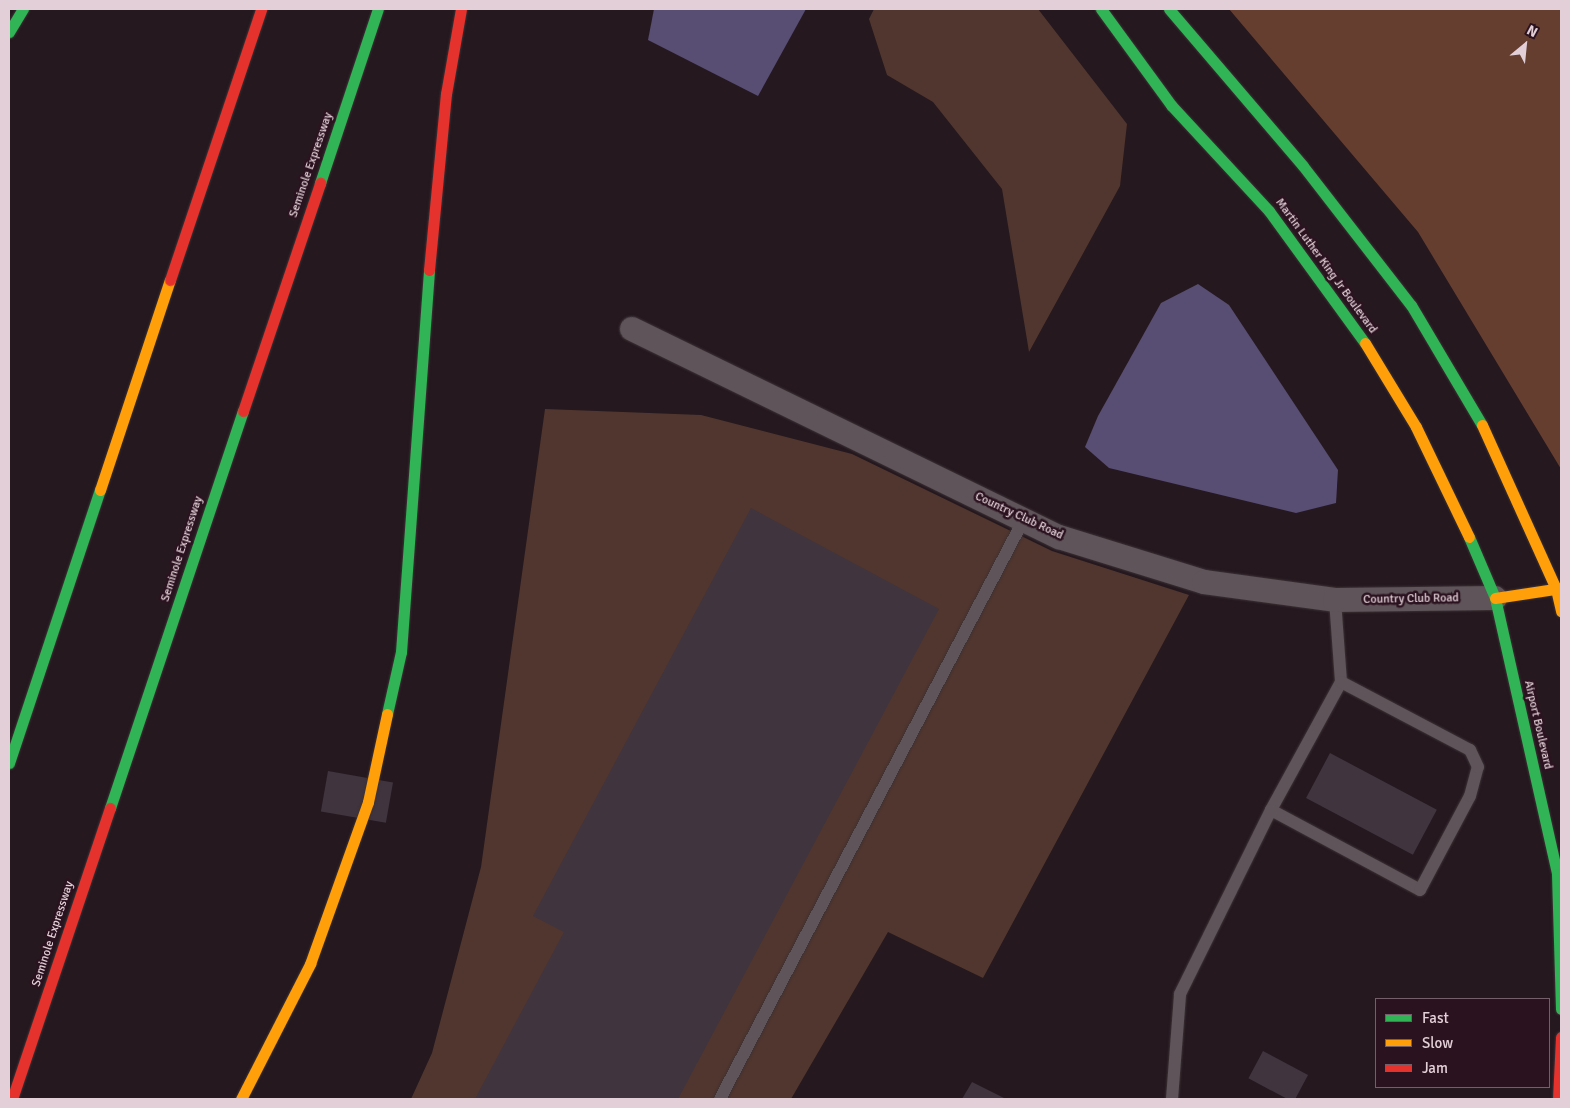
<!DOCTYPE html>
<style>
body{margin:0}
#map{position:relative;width:1570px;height:1108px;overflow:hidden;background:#25181f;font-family:Signika,sans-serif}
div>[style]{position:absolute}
.green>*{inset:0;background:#50362e}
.forest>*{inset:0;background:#653e30}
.water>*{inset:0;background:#584d73}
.building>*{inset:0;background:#40343e;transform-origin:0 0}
.roads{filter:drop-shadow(0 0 1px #3c3236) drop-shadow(0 0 1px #3c3236)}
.lane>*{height:12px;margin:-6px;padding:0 6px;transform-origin:6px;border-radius:6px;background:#5e5459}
.street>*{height:24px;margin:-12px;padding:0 12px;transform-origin:12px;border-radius:12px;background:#5e5459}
.fast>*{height:11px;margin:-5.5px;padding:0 5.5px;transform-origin:5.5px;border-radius:5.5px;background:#30b455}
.slow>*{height:11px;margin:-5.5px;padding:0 5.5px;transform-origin:5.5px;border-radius:5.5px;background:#ff9f0a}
.jam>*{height:11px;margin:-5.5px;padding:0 5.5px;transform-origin:5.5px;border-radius:5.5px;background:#e5322d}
span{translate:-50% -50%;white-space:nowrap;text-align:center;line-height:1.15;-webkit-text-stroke:5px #2b121f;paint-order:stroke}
.street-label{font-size:12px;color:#e2cfd7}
.frame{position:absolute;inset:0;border:10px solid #e2cfd7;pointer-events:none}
.legend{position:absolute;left:1375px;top:998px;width:175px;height:90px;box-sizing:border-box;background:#2b121f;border:1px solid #745e69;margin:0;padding:6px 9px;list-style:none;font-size:15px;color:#e2cfd7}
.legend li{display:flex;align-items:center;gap:10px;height:25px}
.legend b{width:25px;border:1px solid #745e69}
.north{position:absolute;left:1500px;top:20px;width:50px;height:50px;-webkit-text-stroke:4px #2b121f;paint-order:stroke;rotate:28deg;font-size:14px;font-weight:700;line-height:20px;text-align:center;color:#e2cfd7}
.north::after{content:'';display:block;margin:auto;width:18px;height:22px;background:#e2cfd7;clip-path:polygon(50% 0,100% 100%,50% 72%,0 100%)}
</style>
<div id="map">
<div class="green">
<div style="clip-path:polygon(874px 9px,1038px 9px,1127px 124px,1120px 186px,1029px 352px,1002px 189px,933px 102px,887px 75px,869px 19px)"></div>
<div style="clip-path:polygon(545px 409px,701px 415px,852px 454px,1052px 551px,1189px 595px,983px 978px,888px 932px,791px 1099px,411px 1099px,432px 1053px,481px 867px)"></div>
</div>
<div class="forest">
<div style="clip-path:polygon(1229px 9px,1561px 9px,1561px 469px,1418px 232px)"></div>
</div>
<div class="water">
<div style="clip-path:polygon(654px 9px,806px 9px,758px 96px,648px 40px)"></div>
<div style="clip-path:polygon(1198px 284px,1229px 305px,1338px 470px,1336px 503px,1296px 513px,1109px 468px,1085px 447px,1098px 416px,1161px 303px)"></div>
</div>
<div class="building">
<div style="clip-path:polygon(751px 508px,939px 609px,678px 1099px,475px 1099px,564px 932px,533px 916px)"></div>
<div style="left:1330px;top:753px;width:121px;height:51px;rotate:28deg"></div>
<div style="left:328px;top:771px;width:66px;height:41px;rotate:10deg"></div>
<div style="left:1263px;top:1051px;width:51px;height:31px;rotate:28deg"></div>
<div style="clip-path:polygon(972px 1082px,1006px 1099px,962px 1099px)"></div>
</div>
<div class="roads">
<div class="lane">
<div style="left:1335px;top:600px;width:82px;rotate:85.8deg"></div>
<div style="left:1341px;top:682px;width:146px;rotate:118.7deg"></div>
<div style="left:1271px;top:810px;width:169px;rotate:28.2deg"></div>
<div style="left:1420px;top:890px;width:106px;rotate:-62deg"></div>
<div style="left:1470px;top:796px;width:30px;rotate:-75deg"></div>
<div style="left:1478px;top:767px;width:19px;rotate:-115deg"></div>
<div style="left:1470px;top:750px;width:146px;rotate:-152.2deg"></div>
<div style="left:720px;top:1099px;width:655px;rotate:-62.34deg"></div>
<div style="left:1172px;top:1099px;width:105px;rotate:-85.6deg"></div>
<div style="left:1180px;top:994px;width:205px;rotate:-63.7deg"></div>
</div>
<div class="street">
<div style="left:632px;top:329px;width:475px;rotate:26deg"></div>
<div style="left:1059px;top:537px;width:152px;rotate:17.2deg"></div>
<div style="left:1204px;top:582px;width:132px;rotate:7.8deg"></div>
<div style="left:1335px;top:600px;width:160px;rotate:-0.7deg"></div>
</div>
<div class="fast">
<div style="left:1101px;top:9px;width:119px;rotate:53.9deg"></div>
<div style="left:1171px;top:105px;width:144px;rotate:47.2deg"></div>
<div style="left:1269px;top:211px;width:163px;rotate:54deg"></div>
<div style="left:1169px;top:9px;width:206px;rotate:49.5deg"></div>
<div style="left:1303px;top:166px;width:176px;rotate:52.2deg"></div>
<div style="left:1411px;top:305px;width:139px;rotate:59.4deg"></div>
<div style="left:9px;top:32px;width:27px;rotate:-59deg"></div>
<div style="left:320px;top:183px;width:183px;rotate:-71.6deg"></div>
<div style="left:1469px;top:537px;width:66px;rotate:66.9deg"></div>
<div style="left:1495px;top:598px;width:283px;rotate:77.3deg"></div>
<div style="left:1557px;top:874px;width:135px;rotate:88.3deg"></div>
<div style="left:387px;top:714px;width:64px;rotate:-77.3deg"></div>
<div style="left:401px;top:652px;width:383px;rotate:-85.8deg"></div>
<div style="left:9px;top:763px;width:288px;rotate:-71.6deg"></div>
<div style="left:110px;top:808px;width:419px;rotate:-71.5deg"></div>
</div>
<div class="slow">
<div style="left:1365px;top:343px;width:98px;rotate:58.7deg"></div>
<div style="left:1416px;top:427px;width:122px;rotate:64.3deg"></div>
<div style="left:1482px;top:425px;width:180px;rotate:65.7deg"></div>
<div style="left:1556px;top:589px;width:23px;rotate:77deg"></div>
<div style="left:100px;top:490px;width:221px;rotate:-71.6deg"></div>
<div style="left:1495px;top:598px;width:67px;rotate:-8.6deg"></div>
<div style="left:241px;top:1099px;width:152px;rotate:-62.9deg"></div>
<div style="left:310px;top:964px;width:172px;rotate:-70.3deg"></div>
<div style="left:368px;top:802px;width:90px;rotate:-77.8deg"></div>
</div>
<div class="jam">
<div style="left:429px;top:270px;width:177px;rotate:-84.5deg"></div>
<div style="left:446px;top:94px;width:86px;rotate:-80deg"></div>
<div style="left:170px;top:280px;width:286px;rotate:-71.4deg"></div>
<div style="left:243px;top:411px;width:241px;rotate:-71.3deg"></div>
<div style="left:12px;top:1099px;width:307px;rotate:-71.4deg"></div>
<div style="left:1558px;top:1099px;width:62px;rotate:-87.2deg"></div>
</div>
</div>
<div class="street-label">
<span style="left:311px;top:165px;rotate:-71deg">Seminole Expressway</span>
<span style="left:1326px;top:266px;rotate:54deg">Martin Luther King Jr Boulevard</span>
<span style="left:1019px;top:516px;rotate:25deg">Country Club Road</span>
<span style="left:182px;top:549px;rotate:-72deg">Seminole Expressway</span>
<span style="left:1411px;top:599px;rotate:-1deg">Country Club Road</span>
<span style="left:1538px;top:725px;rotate:77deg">Airport Boulevard</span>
<span style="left:53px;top:934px;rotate:-72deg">Seminole Expressway</span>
</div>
<div class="frame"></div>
<ul class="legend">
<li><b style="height:6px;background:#30b455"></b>Fast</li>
<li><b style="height:6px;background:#ff9f0a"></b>Slow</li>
<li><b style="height:6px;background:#e5322d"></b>Jam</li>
</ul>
<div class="north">N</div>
</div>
